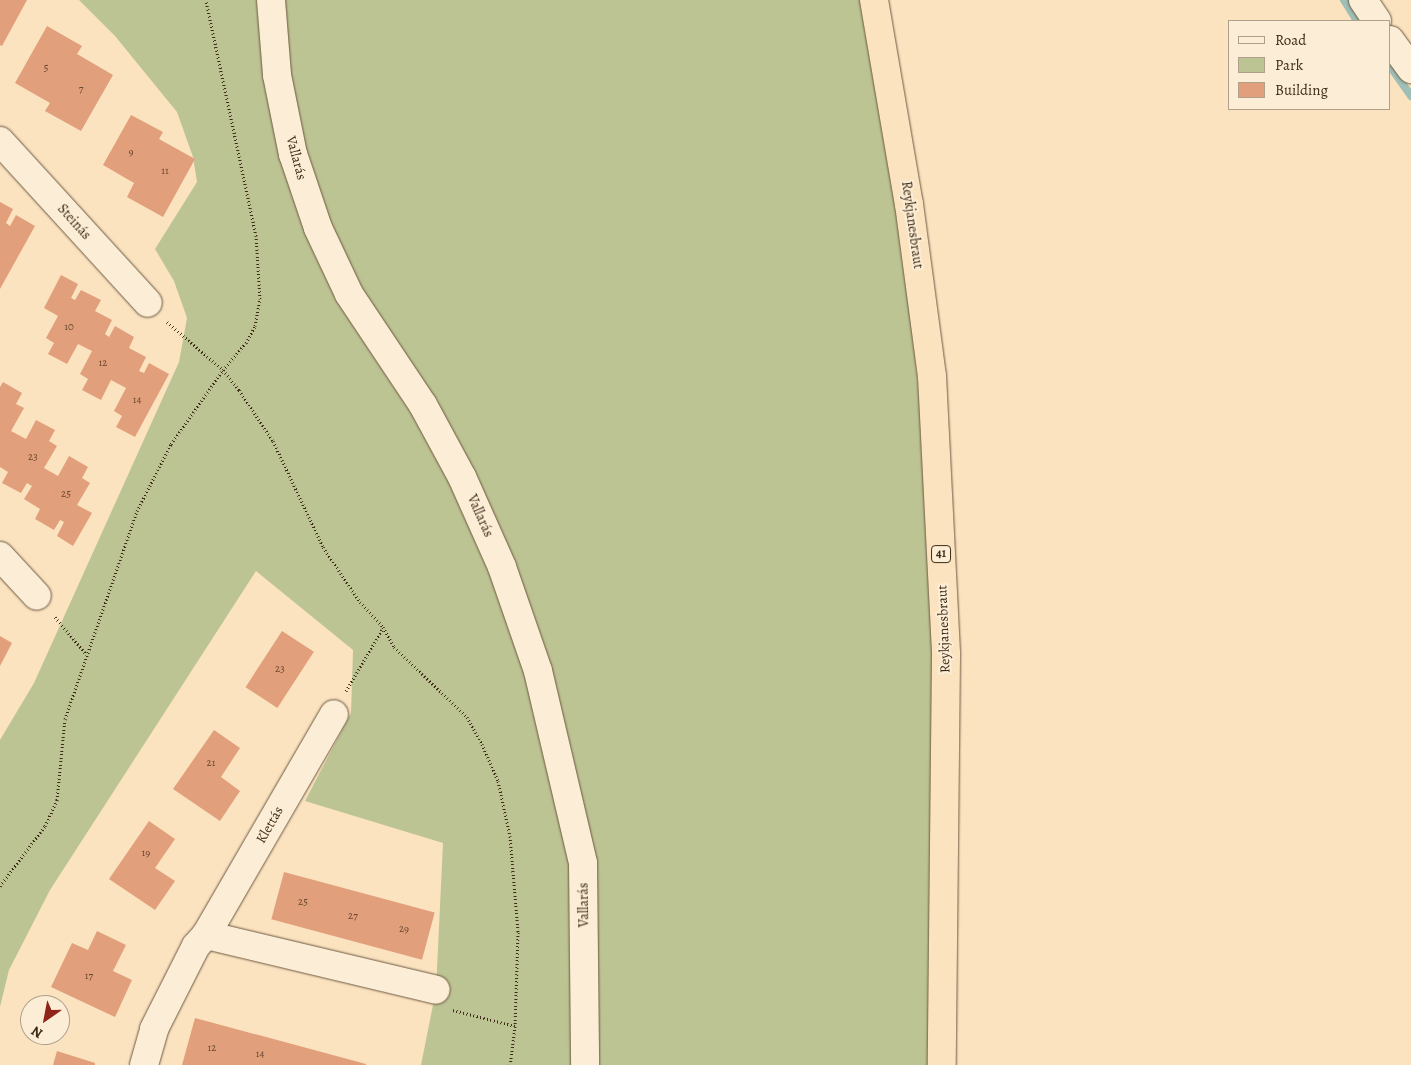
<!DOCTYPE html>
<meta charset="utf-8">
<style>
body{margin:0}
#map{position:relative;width:1411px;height:1065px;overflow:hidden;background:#fbe3c0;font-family:Alegreya,serif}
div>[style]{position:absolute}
.green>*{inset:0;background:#bdc493}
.stream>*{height:8px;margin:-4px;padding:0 4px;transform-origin:4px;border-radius:4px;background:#9fbeb5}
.building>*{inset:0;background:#e29f7b;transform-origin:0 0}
.path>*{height:3px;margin-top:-1.5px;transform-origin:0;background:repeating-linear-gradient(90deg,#3f2b17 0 1px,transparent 0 3.5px)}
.roads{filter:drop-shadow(0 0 1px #6e5941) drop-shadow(0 0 1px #6e5941)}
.minor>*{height:28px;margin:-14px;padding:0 14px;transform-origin:14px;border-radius:14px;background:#fcedd6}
.highway>*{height:28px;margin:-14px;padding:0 14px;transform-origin:14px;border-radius:14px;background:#fbe3c0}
span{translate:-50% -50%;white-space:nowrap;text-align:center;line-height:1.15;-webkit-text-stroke:4px #fcedd6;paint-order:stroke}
.number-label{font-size:11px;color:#684830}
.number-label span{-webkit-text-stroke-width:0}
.shield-label span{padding:1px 4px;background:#fcedd6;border:1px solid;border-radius:4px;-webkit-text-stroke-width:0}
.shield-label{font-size:12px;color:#3f2b17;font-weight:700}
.street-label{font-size:14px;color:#3f2b17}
.legend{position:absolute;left:1228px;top:20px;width:162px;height:90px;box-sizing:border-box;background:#fcedd6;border:1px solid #b09f8a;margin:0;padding:6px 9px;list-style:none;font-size:15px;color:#3f2b17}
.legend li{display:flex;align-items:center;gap:10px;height:25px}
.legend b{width:25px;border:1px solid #b09f8a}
.north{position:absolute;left:20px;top:995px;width:50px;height:50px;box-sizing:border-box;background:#fcedd6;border:1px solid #b09f8a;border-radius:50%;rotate:213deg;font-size:14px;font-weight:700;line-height:20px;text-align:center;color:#3f2b17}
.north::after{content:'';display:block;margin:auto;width:18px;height:22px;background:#8f2418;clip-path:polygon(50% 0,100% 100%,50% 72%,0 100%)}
</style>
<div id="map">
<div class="green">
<div style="clip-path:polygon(79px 0,867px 0,883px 46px,946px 655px,945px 1065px,421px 1065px,436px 990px,443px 843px,305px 801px,351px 713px,353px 650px,256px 571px,50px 890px,9px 970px,0 1007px,0 740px,34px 683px,179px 362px,187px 318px,174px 281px,155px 249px,197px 182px,193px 157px,177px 112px,115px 36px)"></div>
</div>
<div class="stream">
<div style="left:1344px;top:0;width:25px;rotate:58deg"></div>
<div style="left:1390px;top:66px;width:37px;rotate:55deg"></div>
</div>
<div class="building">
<div style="clip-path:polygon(0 0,27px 0,2px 46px,0 45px)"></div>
<div style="clip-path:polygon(47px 26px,82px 46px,77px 54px,113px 75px,81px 131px,45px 111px,50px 103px,15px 83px)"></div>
<div style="clip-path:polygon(131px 115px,163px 132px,159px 139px,195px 159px,163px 217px,127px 197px,134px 183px,103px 165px)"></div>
<div style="clip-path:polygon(0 202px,13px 209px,6px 223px,10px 226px,16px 215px,35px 226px,0 289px)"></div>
<div style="clip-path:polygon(61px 275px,78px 284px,71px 298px,75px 300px,81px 290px,101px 300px,95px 311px,112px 320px,105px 334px,109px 337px,115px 326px,134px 337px,129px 348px,146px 357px,139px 371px,144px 373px,149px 363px,169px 374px,135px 437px,116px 427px,122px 416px,114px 411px,126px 388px,111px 380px,101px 400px,82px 390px,88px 379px,80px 374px,92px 351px,78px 344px,67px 364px,48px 354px,54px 343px,46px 338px,58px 316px,44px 308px)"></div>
<div style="clip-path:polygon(3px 382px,22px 393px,16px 404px,24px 408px,11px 431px,26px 439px,36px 420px,55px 430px,49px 441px,57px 446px,44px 468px,58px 476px,69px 456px,88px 467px,82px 478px,90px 483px,77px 505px,92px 513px,73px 546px,57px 536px,64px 522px,60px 520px,54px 530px,35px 519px,40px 509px,24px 499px,32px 486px,27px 483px,21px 493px,2px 483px,8px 472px,0 467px,0 387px)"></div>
<div style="left:282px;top:631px;width:38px;height:67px;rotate:33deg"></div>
<div style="clip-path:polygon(0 636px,12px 643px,0 666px)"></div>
<div style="clip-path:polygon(214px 730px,240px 748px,221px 777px,240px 791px,220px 821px,173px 789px)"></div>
<div style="clip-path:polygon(149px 821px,175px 839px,155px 868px,175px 881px,155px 910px,109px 879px)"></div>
<div style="left:284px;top:872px;width:156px;height:49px;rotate:15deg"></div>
<div style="clip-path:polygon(97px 931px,126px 945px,113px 971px,132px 980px,115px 1017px,51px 987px,72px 943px,88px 950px)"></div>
<div style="clip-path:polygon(195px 1018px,366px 1064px,366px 1065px,182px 1065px)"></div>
<div style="clip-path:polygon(57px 1051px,95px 1063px,95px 1065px,53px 1065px)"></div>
</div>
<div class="path">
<div style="left:167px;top:322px;width:74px;rotate:40.6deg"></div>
<div style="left:223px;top:370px;width:26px;rotate:51deg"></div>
<div style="left:239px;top:390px;width:61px;rotate:56.3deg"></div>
<div style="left:273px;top:441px;width:117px;rotate:64.7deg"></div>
<div style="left:323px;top:547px;width:66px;rotate:56.1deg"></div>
<div style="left:360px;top:602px;width:34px;rotate:47deg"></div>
<div style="left:383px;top:627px;width:23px;rotate:61deg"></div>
<div style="left:394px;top:647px;width:101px;rotate:43.8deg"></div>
<div style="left:467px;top:717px;width:31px;rotate:61deg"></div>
<div style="left:482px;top:744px;width:40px;rotate:66.6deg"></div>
<div style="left:498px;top:781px;width:56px;rotate:77.7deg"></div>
<div style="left:510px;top:836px;width:96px;rotate:85.2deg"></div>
<div style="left:518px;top:932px;width:94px;rotate:91.8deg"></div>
<div style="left:515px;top:1026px;width:39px;rotate:97deg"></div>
<div style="left:55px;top:617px;width:48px;rotate:50deg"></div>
<div style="left:346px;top:691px;width:73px;rotate:-59.6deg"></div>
<div style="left:0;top:886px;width:75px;rotate:-53.1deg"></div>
<div style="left:45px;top:826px;width:29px;rotate:-65deg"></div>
<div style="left:57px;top:800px;width:81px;rotate:-84.4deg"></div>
<div style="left:65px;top:719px;width:220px;rotate:-70.9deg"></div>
<div style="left:137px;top:511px;width:75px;rotate:-63.1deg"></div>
<div style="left:171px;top:444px;width:90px;rotate:-54.9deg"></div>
<div style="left:223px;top:370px;width:35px;rotate:-50deg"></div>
<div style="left:246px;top:343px;width:19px;rotate:-62deg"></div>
<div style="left:255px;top:326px;width:27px;rotate:-80deg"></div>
<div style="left:260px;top:299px;width:63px;rotate:-93.6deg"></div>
<div style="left:256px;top:236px;width:241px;rotate:-102deg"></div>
<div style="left:453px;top:1010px;width:64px;rotate:14.5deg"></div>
</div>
<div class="roads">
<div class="minor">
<div style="left:271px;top:0;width:75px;rotate:85.4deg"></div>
<div style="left:277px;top:75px;width:81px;rotate:78.6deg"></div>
<div style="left:293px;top:154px;width:78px;rotate:71.3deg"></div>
<div style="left:318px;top:228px;width:73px;rotate:64.8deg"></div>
<div style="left:349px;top:294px;width:133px;rotate:56.3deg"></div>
<div style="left:423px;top:405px;width:82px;rotate:61.6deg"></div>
<div style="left:462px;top:477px;width:98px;rotate:66deg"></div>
<div style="left:502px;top:567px;width:110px;rotate:70.9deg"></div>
<div style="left:538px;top:671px;width:197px;rotate:76.8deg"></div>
<div style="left:583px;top:863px;width:202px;rotate:89.4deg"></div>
<div style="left:1363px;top:0;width:25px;rotate:56deg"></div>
<div style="left:1390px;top:40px;width:36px;rotate:54deg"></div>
<div style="left:0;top:141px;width:219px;rotate:47.6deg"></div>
<div style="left:0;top:556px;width:54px;rotate:47.2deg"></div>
<div style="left:206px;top:935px;width:236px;rotate:13.4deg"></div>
<div style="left:144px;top:1065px;width:37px;rotate:-74deg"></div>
<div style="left:154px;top:1029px;width:93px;rotate:-63.2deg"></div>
<div style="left:196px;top:946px;width:15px;rotate:-48deg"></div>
<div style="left:206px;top:935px;width:255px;rotate:-59.9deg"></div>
</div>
<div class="highway">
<div style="left:874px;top:0;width:207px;rotate:80.3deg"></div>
<div style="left:909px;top:204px;width:174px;rotate:82.4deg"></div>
<div style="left:932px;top:376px;width:279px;rotate:87.1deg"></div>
<div style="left:946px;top:655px;width:410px;rotate:90.6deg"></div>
</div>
</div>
<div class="number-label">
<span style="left:46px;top:68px">5</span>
<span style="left:81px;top:89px">7</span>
<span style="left:131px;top:152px">9</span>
<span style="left:165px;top:171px">11</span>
<span style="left:69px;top:327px">10</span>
<span style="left:103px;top:363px">12</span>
<span style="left:137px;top:400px">14</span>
<span style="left:33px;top:457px">23</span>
<span style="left:66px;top:494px">25</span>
<span style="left:280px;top:669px">23</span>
<span style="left:211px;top:763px">21</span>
<span style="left:146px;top:853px">19</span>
<span style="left:303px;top:902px">25</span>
<span style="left:353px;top:916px">27</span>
<span style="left:404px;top:929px">29</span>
<span style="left:89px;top:976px">17</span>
<span style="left:212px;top:1048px">12</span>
<span style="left:260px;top:1054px">14</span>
</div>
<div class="shield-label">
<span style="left:941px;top:554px">41</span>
</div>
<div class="street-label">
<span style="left:296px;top:158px;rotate:75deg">Vallarás</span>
<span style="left:74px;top:222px;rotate:48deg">Steinás</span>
<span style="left:912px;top:225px;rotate:82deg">Reykjanesbraut</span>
<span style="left:480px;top:516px;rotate:66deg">Vallarás</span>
<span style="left:944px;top:629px;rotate:-92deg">Reykjanesbraut</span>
<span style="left:270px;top:825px;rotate:-60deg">Klettás</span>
<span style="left:584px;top:905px;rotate:-91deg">Vallarás</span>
</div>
<ul class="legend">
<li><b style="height:6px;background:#fcedd6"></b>Road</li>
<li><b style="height:14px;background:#bdc493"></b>Park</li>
<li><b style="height:14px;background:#e29f7b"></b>Building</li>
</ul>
<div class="north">N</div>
</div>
